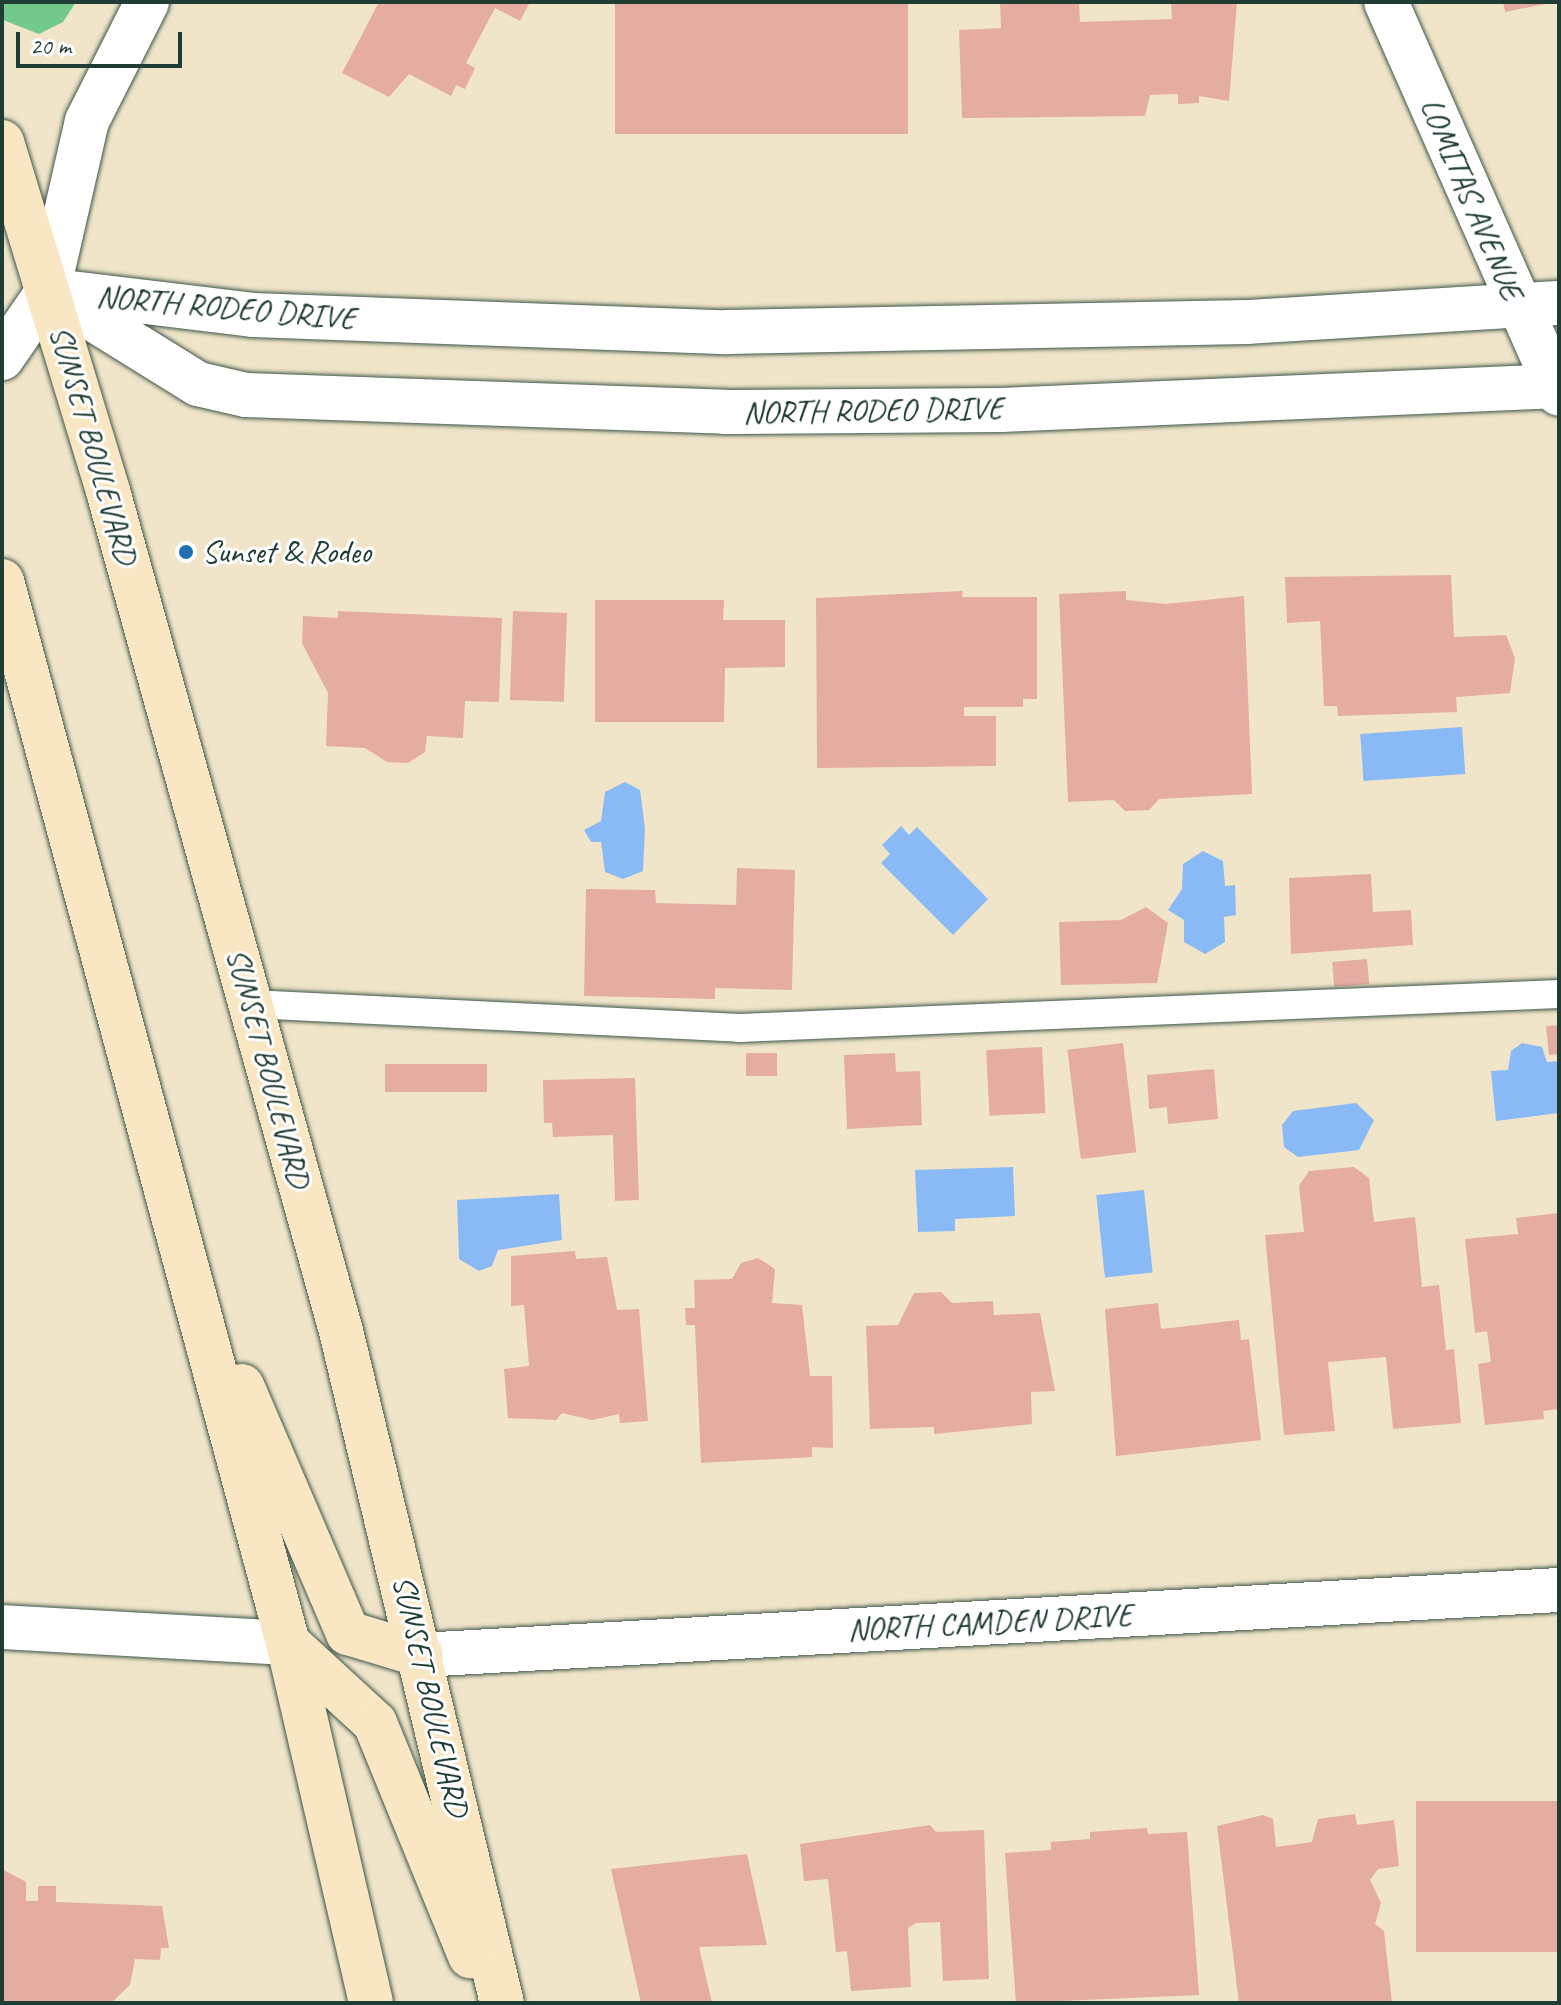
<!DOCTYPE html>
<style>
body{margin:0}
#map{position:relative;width:1561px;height:2005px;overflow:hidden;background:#f0e5c9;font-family:Caveat,sans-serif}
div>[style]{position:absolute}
.green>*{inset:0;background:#73c88c}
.water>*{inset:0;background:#8abaf6;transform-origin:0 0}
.building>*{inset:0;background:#e5aca2;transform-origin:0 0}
.roads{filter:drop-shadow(0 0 2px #3e564a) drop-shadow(0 0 2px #3e564a)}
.service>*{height:28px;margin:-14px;padding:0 14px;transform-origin:14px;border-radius:14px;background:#fff}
.minor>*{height:44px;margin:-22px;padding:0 22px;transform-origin:22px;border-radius:22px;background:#fff}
.tertiary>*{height:44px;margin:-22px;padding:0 22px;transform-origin:22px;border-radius:22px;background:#fff}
.secondary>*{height:44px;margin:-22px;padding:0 22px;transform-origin:22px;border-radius:22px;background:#f9e7c3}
.dots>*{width:22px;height:22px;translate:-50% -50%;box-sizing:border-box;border:4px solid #fff;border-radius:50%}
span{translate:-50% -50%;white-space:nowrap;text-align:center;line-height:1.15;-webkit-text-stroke:6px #fff;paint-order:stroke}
.street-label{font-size:32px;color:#1f3d34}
.poi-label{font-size:32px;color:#1f3d34}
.left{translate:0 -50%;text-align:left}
.frame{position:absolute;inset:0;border:4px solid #1f3d34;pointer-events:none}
.scale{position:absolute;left:16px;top:32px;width:166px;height:36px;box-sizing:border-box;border:4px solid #1f3d34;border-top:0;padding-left:10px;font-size:24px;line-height:28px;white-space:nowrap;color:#1f3d34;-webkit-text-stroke:6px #fff;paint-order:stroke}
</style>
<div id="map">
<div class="green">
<div style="clip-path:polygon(2px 2px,76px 2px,63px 22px,39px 34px,3px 20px)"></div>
</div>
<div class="water">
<div style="left:1462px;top:727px;width:47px;height:102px;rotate:86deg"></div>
<div style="clip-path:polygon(625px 782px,640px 790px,645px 829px,643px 871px,623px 879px,605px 872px,601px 842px,591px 842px,584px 830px,601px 821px,605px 792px)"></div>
<div style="clip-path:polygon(901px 826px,909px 835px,917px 827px,988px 899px,953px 935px,881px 863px,890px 854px,882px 845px)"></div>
<div style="clip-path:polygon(1203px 851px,1223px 861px,1225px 886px,1235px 885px,1236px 915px,1224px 917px,1225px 942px,1205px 954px,1184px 942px,1184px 920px,1168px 910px,1182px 889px,1183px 864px)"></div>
<div style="clip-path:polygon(1522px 1043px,1542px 1047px,1547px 1062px,1559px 1061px,1559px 1113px,1496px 1121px,1491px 1071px,1508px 1070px,1511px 1051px)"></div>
<div style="clip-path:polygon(1356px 1103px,1374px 1120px,1359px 1150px,1298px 1157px,1284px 1147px,1282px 1125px,1293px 1111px)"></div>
<div style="clip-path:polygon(1013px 1167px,1015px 1216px,955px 1219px,955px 1231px,918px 1232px,915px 1170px)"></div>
<div style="left:1144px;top:1190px;width:83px;height:48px;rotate:84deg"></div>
<div style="clip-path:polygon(559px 1194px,562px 1240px,498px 1250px,492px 1266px,479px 1271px,459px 1259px,457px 1200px)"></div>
</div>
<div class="building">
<div style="clip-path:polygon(379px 2px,530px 2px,520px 21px,495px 8px,466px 63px,475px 68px,465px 89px,456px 85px,451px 96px,409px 74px,389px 97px,342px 73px)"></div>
<div style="left:615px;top:2px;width:293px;height:132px"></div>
<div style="clip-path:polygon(1000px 2px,1079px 2px,1080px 22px,1172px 19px,1171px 2px,1237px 2px,1229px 101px,1199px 96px,1199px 103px,1178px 104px,1178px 94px,1150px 95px,1145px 116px,962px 118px,959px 30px,1001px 28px)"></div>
<div style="clip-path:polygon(1503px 2px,1550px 2px,1550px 3px,1505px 12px)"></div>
<div style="clip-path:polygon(1451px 575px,1454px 637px,1506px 635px,1515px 658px,1510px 693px,1456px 697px,1457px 712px,1338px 716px,1337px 706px,1324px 706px,1320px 621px,1287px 623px,1285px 577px)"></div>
<div style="clip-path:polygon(963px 591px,962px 597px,1037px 597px,1037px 699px,1023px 699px,1023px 707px,964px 707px,964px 716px,996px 716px,996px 766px,817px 768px,816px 598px)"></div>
<div style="clip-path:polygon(1126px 591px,1126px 600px,1166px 604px,1244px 596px,1252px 794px,1159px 799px,1149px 810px,1125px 811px,1114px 800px,1068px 802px,1059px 594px)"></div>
<div style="clip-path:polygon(595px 600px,724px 600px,723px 620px,785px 620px,785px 667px,725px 668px,724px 722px,595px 722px)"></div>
<div style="clip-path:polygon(338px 611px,502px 618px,499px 702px,465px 701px,463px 738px,427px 736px,425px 752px,408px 763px,387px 762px,365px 748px,326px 746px,328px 693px,302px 643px,303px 616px,338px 618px)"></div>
<div style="left:513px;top:611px;width:54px;height:89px;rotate:2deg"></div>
<div style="clip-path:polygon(737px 868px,795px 870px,792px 990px,715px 988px,715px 999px,584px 996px,586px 889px,655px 890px,656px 903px,736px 905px)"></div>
<div style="clip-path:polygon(1371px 874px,1373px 912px,1411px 910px,1413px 945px,1291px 954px,1289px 878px)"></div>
<div style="clip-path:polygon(1146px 907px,1168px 923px,1157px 983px,1061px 985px,1059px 922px,1121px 920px)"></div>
<div style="left:1367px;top:959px;width:25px;height:35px;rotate:85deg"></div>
<div style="clip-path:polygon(1559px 1025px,1559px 1054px,1549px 1055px,1546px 1026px)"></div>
<div style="left:1123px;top:1043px;width:110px;height:56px;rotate:83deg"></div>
<div style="left:1042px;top:1047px;width:66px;height:56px;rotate:87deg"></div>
<div style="left:746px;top:1053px;width:31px;height:23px"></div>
<div style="clip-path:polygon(895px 1053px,896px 1072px,920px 1071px,922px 1125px,847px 1129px,844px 1055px)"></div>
<div style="left:487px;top:1064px;width:28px;height:102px;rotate:90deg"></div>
<div style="clip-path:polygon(1214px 1069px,1218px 1119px,1168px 1124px,1167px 1107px,1149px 1109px,1147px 1075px)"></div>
<div style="clip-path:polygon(635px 1078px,639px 1200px,615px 1201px,613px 1135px,553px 1137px,552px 1123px,544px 1123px,543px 1080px)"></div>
<div style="clip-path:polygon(1354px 1167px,1369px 1178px,1374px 1222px,1415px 1217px,1422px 1287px,1439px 1285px,1446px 1350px,1454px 1349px,1461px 1423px,1393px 1429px,1386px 1357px,1328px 1362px,1335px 1431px,1284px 1435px,1265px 1235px,1304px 1232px,1299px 1186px,1309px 1171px)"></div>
<div style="clip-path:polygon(1559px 1213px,1559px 1409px,1543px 1411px,1544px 1419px,1485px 1425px,1478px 1364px,1491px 1362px,1487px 1331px,1475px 1333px,1465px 1239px,1518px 1234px,1516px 1218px)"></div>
<div style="clip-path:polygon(575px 1251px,576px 1259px,607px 1257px,617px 1310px,639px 1309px,648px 1421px,620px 1423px,619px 1414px,592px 1420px,562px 1413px,556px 1420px,508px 1418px,504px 1369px,529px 1366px,524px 1305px,511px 1306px,511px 1256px)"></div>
<div style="clip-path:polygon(758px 1258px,775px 1269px,772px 1303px,802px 1305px,810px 1376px,832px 1376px,833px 1448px,812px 1447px,812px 1457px,701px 1463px,695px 1325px,686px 1325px,685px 1308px,695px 1308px,694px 1280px,732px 1279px,741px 1263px)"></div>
<div style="clip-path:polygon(941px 1292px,952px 1303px,993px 1301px,994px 1315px,1040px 1313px,1055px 1391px,1031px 1392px,1032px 1424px,934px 1434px,934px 1427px,870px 1429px,866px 1326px,898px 1325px,914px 1293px)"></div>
<div style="clip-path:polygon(1158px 1303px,1161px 1329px,1239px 1320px,1241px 1340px,1249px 1339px,1261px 1440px,1116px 1456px,1105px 1309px)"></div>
<div style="left:1559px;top:1801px;width:151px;height:143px;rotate:90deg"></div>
<div style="clip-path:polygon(1355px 1814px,1357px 1825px,1394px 1820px,1399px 1866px,1378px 1869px,1370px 1880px,1381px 1903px,1375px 1924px,1384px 1931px,1392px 2003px,1239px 2003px,1217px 1826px,1263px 1815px,1273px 1819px,1276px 1847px,1312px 1842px,1318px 1819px)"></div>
<div style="clip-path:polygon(930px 1825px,936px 1832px,984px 1830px,989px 1979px,943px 1981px,940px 1922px,916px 1923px,908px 1928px,911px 1987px,851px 1991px,847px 1951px,836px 1952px,828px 1879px,804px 1881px,800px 1844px)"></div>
<div style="clip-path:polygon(1147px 1828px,1148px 1834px,1187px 1832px,1199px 1995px,1016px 2003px,1005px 1853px,1051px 1850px,1051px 1842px,1090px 1839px,1090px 1832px)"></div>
<div style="clip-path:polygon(747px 1854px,767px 1945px,699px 1947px,712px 2003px,641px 2003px,611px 1869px)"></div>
<div style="clip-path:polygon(2px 1869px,26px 1882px,26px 1901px,38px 1901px,38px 1886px,56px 1886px,56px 1902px,162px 1906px,169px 1948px,161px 1948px,160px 1960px,135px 1959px,130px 1985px,111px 2003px,2px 2003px)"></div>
</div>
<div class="roads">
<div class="service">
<div style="left:251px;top:1004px;width:489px;rotate:2.8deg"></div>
<div style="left:739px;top:1028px;width:821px;rotate:-2.37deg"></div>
</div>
<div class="minor">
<div style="left:1386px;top:2px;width:428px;rotate:66.2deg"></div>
<div style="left:2px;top:358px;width:81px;rotate:-55.5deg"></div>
<div style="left:48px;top:291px;width:174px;rotate:-77.1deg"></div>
<div style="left:87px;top:121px;width:133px;rotate:-63.2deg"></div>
<div style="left:2px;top:1627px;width:286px;rotate:3.2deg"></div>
<div style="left:421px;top:1655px;width:1140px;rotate:-3.27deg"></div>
</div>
<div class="tertiary">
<div style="left:48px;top:291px;width:176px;rotate:31.8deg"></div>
<div style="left:198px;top:384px;width:49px;rotate:12.9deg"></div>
<div style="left:246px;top:395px;width:480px;rotate:2deg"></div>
<div style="left:726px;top:412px;width:275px;rotate:-0.4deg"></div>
<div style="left:1001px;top:410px;width:559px;rotate:-2.46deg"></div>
<div style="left:63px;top:292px;width:191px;rotate:6.9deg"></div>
<div style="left:253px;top:315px;width:474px;rotate:2.1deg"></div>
<div style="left:727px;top:332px;width:520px;rotate:-1.1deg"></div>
<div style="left:1247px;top:322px;width:313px;rotate:-3.5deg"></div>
</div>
<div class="secondary">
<div style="left:2px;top:142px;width:365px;rotate:73.1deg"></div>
<div style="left:108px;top:491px;width:872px;rotate:74.5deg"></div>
<div style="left:341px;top:1331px;width:691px;rotate:76.53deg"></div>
<div style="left:2px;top:581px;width:1100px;rotate:74.93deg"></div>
<div style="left:288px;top:1643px;width:369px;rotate:77deg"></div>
<div style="left:242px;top:1386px;width:269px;rotate:66.8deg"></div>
<div style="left:348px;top:1633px;width:76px;rotate:16.8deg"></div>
<div style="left:288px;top:1643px;width:118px;rotate:42.6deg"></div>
<div style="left:375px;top:1723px;width:252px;rotate:67.8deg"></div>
</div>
</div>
<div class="dots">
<div style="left:186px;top:552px;background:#1f6fb2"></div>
</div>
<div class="street-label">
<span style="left:1471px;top:199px;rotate:67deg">LOMITAS AVENUE</span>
<span style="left:226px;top:308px;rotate:5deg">NORTH RODEO DRIVE</span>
<span style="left:873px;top:411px;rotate:-1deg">NORTH RODEO DRIVE</span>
<span style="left:93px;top:445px;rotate:74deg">SUNSET BOULEVARD</span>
<span style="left:268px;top:1068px;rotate:75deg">SUNSET BOULEVARD</span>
<span style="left:990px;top:1623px;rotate:-3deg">NORTH CAMDEN DRIVE</span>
<span style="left:430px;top:1696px;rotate:77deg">SUNSET BOULEVARD</span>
</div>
<div class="poi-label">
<span class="left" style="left:202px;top:552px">Sunset &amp; Rodeo</span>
</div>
<div class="frame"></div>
<div class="scale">20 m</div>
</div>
